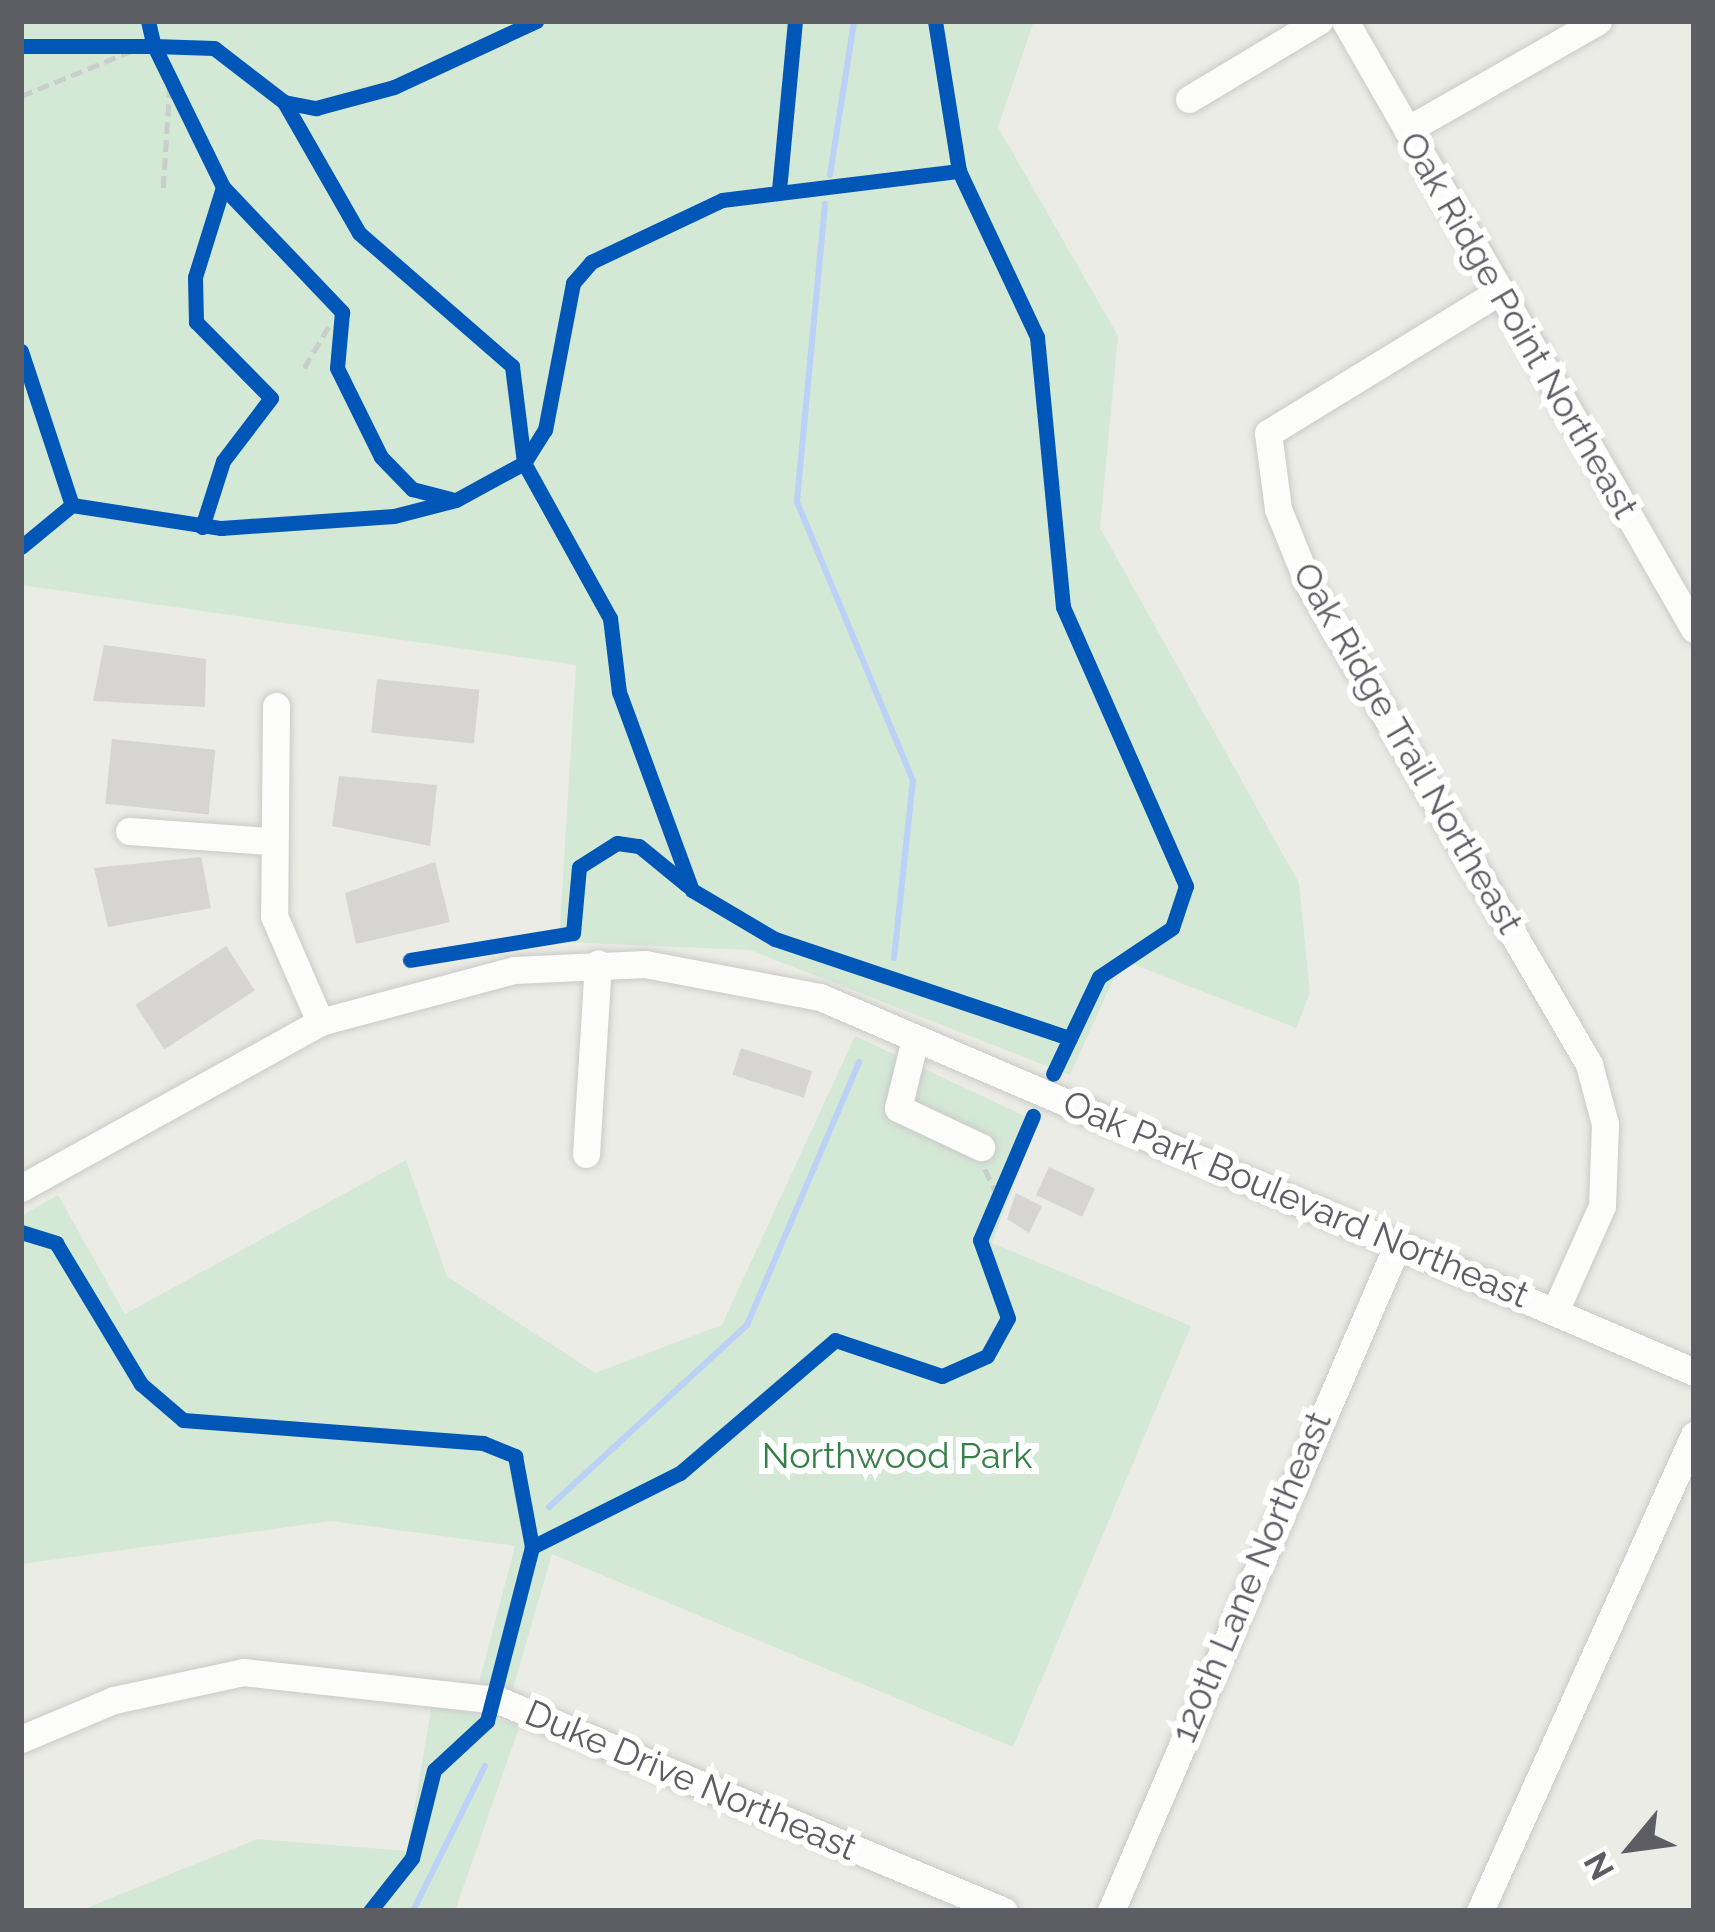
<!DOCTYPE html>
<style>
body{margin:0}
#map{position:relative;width:1715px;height:1932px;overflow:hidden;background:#ecece6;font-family:Raleway,sans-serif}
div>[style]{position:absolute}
.green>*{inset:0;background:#d4e8d6}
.stream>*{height:6px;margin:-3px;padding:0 3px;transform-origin:3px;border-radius:3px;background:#bbd1f5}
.building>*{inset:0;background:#d6d5d1;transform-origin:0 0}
.path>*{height:4.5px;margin-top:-2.25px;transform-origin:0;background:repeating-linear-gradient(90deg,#c9cdcb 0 12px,transparent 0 18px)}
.roads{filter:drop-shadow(0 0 3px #c9cac8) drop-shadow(0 0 3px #c9cac8)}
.minor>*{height:27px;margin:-13.5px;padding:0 13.5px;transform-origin:13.5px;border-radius:13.5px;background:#fcfcfb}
.cycleway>*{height:15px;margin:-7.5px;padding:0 7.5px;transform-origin:7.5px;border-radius:7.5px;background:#0057b8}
span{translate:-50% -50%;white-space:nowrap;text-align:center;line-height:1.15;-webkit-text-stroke:12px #fff;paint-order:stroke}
.street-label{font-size:36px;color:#5c5e64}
.park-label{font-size:36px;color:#378049}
.frame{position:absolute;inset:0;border:24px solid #5c5e64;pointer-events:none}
.north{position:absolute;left:1571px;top:1788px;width:120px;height:120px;-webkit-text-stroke:9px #fff;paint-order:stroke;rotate:241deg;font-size:33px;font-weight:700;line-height:48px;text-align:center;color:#5c5e64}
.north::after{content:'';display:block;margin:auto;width:42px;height:54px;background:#5c5e64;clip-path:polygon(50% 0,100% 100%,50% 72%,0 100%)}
</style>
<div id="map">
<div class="green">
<div style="clip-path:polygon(21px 21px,1034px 21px,998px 127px,1118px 336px,1100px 528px,1299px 883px,1310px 993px,1296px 1028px,1122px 960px,1070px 1075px,750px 950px,559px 942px,576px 665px,21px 585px)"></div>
<div style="clip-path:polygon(855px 1036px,1037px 1122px,992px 1243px,1191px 1326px,1013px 1747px,552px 1554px,512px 1692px,479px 1683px,515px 1546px,331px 1521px,21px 1564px,21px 1216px,58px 1195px,125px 1314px,406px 1160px,447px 1276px,595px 1373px,722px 1325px)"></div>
<div style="clip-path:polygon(432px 1704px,520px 1725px,455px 1911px,79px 1911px,257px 1839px,407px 1851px)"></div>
</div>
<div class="stream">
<div style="left:830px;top:175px;width:156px;rotate:-81.1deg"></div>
<div style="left:825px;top:204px;width:299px;rotate:95.4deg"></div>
<div style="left:797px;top:502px;width:301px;rotate:67.4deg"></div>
<div style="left:913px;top:780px;width:179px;rotate:96.1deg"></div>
<div style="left:549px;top:1507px;width:269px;rotate:-42.6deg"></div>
<div style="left:747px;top:1325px;width:286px;rotate:-66.9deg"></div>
<div style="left:413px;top:1911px;width:162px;rotate:-63.6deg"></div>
</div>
<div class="building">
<div style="clip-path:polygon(104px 645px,206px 659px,205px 707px,93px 701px)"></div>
<div style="left:377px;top:679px;width:103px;height:54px;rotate:6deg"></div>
<div style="left:112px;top:739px;width:104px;height:65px;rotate:6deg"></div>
<div style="clip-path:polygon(339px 776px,437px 785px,430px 846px,332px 826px)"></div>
<div style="clip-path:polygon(201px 857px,211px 908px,108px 927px,94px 868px)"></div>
<div style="clip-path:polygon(435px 862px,450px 922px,356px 944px,345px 893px)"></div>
<div style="left:226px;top:946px;width:53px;height:108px;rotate:57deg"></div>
<div style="left:741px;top:1048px;width:75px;height:28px;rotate:18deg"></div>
<div style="left:1049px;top:1167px;width:51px;height:31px;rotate:25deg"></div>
<div style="clip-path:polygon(1016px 1193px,1042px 1206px,1029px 1233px,1007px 1219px)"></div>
</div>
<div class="path">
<div style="left:21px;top:96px;width:119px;rotate:-22.2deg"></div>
<div style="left:163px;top:188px;width:109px;rotate:-86.3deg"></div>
<div style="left:304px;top:368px;width:51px;rotate:-59.4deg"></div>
<div style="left:985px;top:1169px;width:30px;rotate:64deg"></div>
</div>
<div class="roads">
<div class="minor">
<div style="left:1345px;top:21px;width:701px;rotate:60.14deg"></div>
<div style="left:1189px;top:99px;width:152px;rotate:-31deg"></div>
<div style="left:1407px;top:130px;width:220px;rotate:-29.7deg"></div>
<div style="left:1500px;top:291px;width:272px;rotate:148.5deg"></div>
<div style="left:1268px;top:433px;width:77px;rotate:82.5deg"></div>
<div style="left:1278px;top:509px;width:80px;rotate:67.9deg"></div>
<div style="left:1308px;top:583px;width:557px;rotate:59.71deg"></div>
<div style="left:1589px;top:1064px;width:62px;rotate:75.1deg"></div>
<div style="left:1605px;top:1124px;width:82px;rotate:92.1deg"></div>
<div style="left:1602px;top:1206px;width:113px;rotate:114.1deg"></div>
<div style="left:276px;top:706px;width:210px;rotate:90.5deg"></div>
<div style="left:274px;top:916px;width:116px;rotate:66.5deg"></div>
<div style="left:129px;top:831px;width:141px;rotate:4.1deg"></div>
<div style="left:915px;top:1039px;width:71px;rotate:103.8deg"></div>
<div style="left:898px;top:1108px;width:92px;rotate:25.2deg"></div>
<div style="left:586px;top:1154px;width:191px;rotate:-86.4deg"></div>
<div style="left:21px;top:1188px;width:342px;rotate:-29deg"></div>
<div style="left:320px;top:1022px;width:201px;rotate:-15deg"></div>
<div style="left:514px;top:970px;width:131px;rotate:-2.6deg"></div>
<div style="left:645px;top:964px;width:178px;rotate:10.7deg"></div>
<div style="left:820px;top:997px;width:951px;rotate:23.22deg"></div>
<div style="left:21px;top:1739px;width:101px;rotate:-22.8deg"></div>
<div style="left:114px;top:1700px;width:132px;rotate:-12.2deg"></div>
<div style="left:243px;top:1672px;width:257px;rotate:6.3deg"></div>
<div style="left:498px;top:1700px;width:548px;rotate:22.64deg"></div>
<div style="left:1111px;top:1911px;width:724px;rotate:-66.73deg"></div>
<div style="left:1480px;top:1911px;width:522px;rotate:-65.79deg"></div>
</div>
</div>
<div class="cycleway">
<div style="left:148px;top:21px;width:26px;rotate:77deg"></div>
<div style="left:154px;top:46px;width:60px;rotate:1.9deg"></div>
<div style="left:214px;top:48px;width:88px;rotate:37.6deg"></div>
<div style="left:284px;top:102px;width:33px;rotate:11deg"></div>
<div style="left:316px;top:108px;width:81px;rotate:-15.1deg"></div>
<div style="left:394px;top:87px;width:157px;rotate:-24.9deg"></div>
<div style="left:21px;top:46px;width:133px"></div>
<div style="left:154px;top:46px;width:157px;rotate:63.9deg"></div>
<div style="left:223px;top:187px;width:173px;rotate:46.4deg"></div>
<div style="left:342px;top:312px;width:56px;rotate:95.1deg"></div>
<div style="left:337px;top:368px;width:99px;rotate:63.7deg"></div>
<div style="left:381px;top:457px;width:45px;rotate:45.9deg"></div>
<div style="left:412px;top:489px;width:40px;rotate:14.4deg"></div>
<div style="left:284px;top:102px;width:151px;rotate:60.2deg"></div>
<div style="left:359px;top:233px;width:203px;rotate:41deg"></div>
<div style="left:512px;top:366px;width:98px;rotate:82.9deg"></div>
<div style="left:959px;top:171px;width:183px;rotate:64.8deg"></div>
<div style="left:1037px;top:337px;width:271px;rotate:84.5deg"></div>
<div style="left:1063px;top:607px;width:305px;rotate:66.2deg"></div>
<div style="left:1186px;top:886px;width:44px;rotate:108.4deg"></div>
<div style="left:1172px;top:928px;width:88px;rotate:146.1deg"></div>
<div style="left:1099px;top:977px;width:107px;rotate:115.4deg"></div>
<div style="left:779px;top:190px;width:170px;rotate:-84.6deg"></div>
<div style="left:21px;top:351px;width:162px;rotate:71.7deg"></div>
<div style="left:524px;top:463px;width:39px;rotate:-58deg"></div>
<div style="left:545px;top:430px;width:150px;rotate:-79.2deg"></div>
<div style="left:573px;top:283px;width:28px;rotate:-49deg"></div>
<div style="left:591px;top:262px;width:145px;rotate:-25.3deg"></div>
<div style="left:722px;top:200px;width:239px;rotate:-7deg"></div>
<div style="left:959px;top:171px;width:152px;rotate:-99.1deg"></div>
<div style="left:202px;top:527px;width:69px;rotate:-72.3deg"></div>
<div style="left:223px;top:461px;width:79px;rotate:-52.7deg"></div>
<div style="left:271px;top:398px;width:107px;rotate:-134.6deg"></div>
<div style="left:196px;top:322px;width:45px;rotate:-91.3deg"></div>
<div style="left:195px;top:277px;width:94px;rotate:-72.7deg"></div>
<div style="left:21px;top:547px;width:66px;rotate:-39.5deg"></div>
<div style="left:72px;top:505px;width:151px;rotate:8.8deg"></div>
<div style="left:221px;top:528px;width:173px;rotate:-4deg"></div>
<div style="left:394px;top:516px;width:64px;rotate:-14.5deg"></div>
<div style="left:456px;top:500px;width:77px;rotate:-28.6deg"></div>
<div style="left:524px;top:463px;width:177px;rotate:61deg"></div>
<div style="left:610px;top:618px;width:75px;rotate:83.1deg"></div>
<div style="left:619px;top:692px;width:211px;rotate:69.8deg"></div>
<div style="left:692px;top:890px;width:96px;rotate:30.6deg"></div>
<div style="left:775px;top:939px;width:311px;rotate:18.6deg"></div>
<div style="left:410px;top:960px;width:165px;rotate:-9.4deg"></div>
<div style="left:573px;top:933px;width:66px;rotate:-84.8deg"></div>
<div style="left:579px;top:867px;width:45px;rotate:-32.3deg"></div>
<div style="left:617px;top:843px;width:22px;rotate:8deg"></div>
<div style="left:639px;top:846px;width:63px;rotate:39.2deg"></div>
<div style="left:21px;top:1232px;width:37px;rotate:17deg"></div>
<div style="left:56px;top:1243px;width:165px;rotate:58.9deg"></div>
<div style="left:141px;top:1384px;width:55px;rotate:40.6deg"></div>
<div style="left:183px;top:1420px;width:301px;rotate:4.4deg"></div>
<div style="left:483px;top:1443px;width:35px;rotate:22deg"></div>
<div style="left:515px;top:1456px;width:93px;rotate:79.4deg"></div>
<div style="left:532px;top:1547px;width:180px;rotate:104.5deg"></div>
<div style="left:487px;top:1721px;width:72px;rotate:137.2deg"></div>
<div style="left:434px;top:1770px;width:91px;rotate:104deg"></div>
<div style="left:412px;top:1858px;width:68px;rotate:128.4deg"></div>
<div style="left:532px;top:1547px;width:165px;rotate:-26.6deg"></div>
<div style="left:680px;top:1473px;width:204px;rotate:-40.6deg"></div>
<div style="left:835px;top:1340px;width:113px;rotate:18.6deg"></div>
<div style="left:942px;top:1376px;width:49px;rotate:-24deg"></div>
<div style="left:987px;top:1356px;width:43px;rotate:-61.1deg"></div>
<div style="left:1008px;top:1318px;width:83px;rotate:-109.7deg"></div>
<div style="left:980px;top:1240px;width:135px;rotate:-66.9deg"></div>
</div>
<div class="street-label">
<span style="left:1519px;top:325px;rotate:60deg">Oak Ridge Point Northeast</span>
<span style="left:1408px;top:748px;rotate:60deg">Oak Ridge Trail Northeast</span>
<span style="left:1296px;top:1199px;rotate:23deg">Oak Park Boulevard Northeast</span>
<span style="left:1251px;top:1577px;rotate:-67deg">120th Lane Northeast</span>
<span style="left:691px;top:1780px;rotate:23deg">Duke Drive Northeast</span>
</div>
<div class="park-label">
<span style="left:897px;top:1456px">Northwood Park</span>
</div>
<div class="frame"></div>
<div class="north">N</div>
</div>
